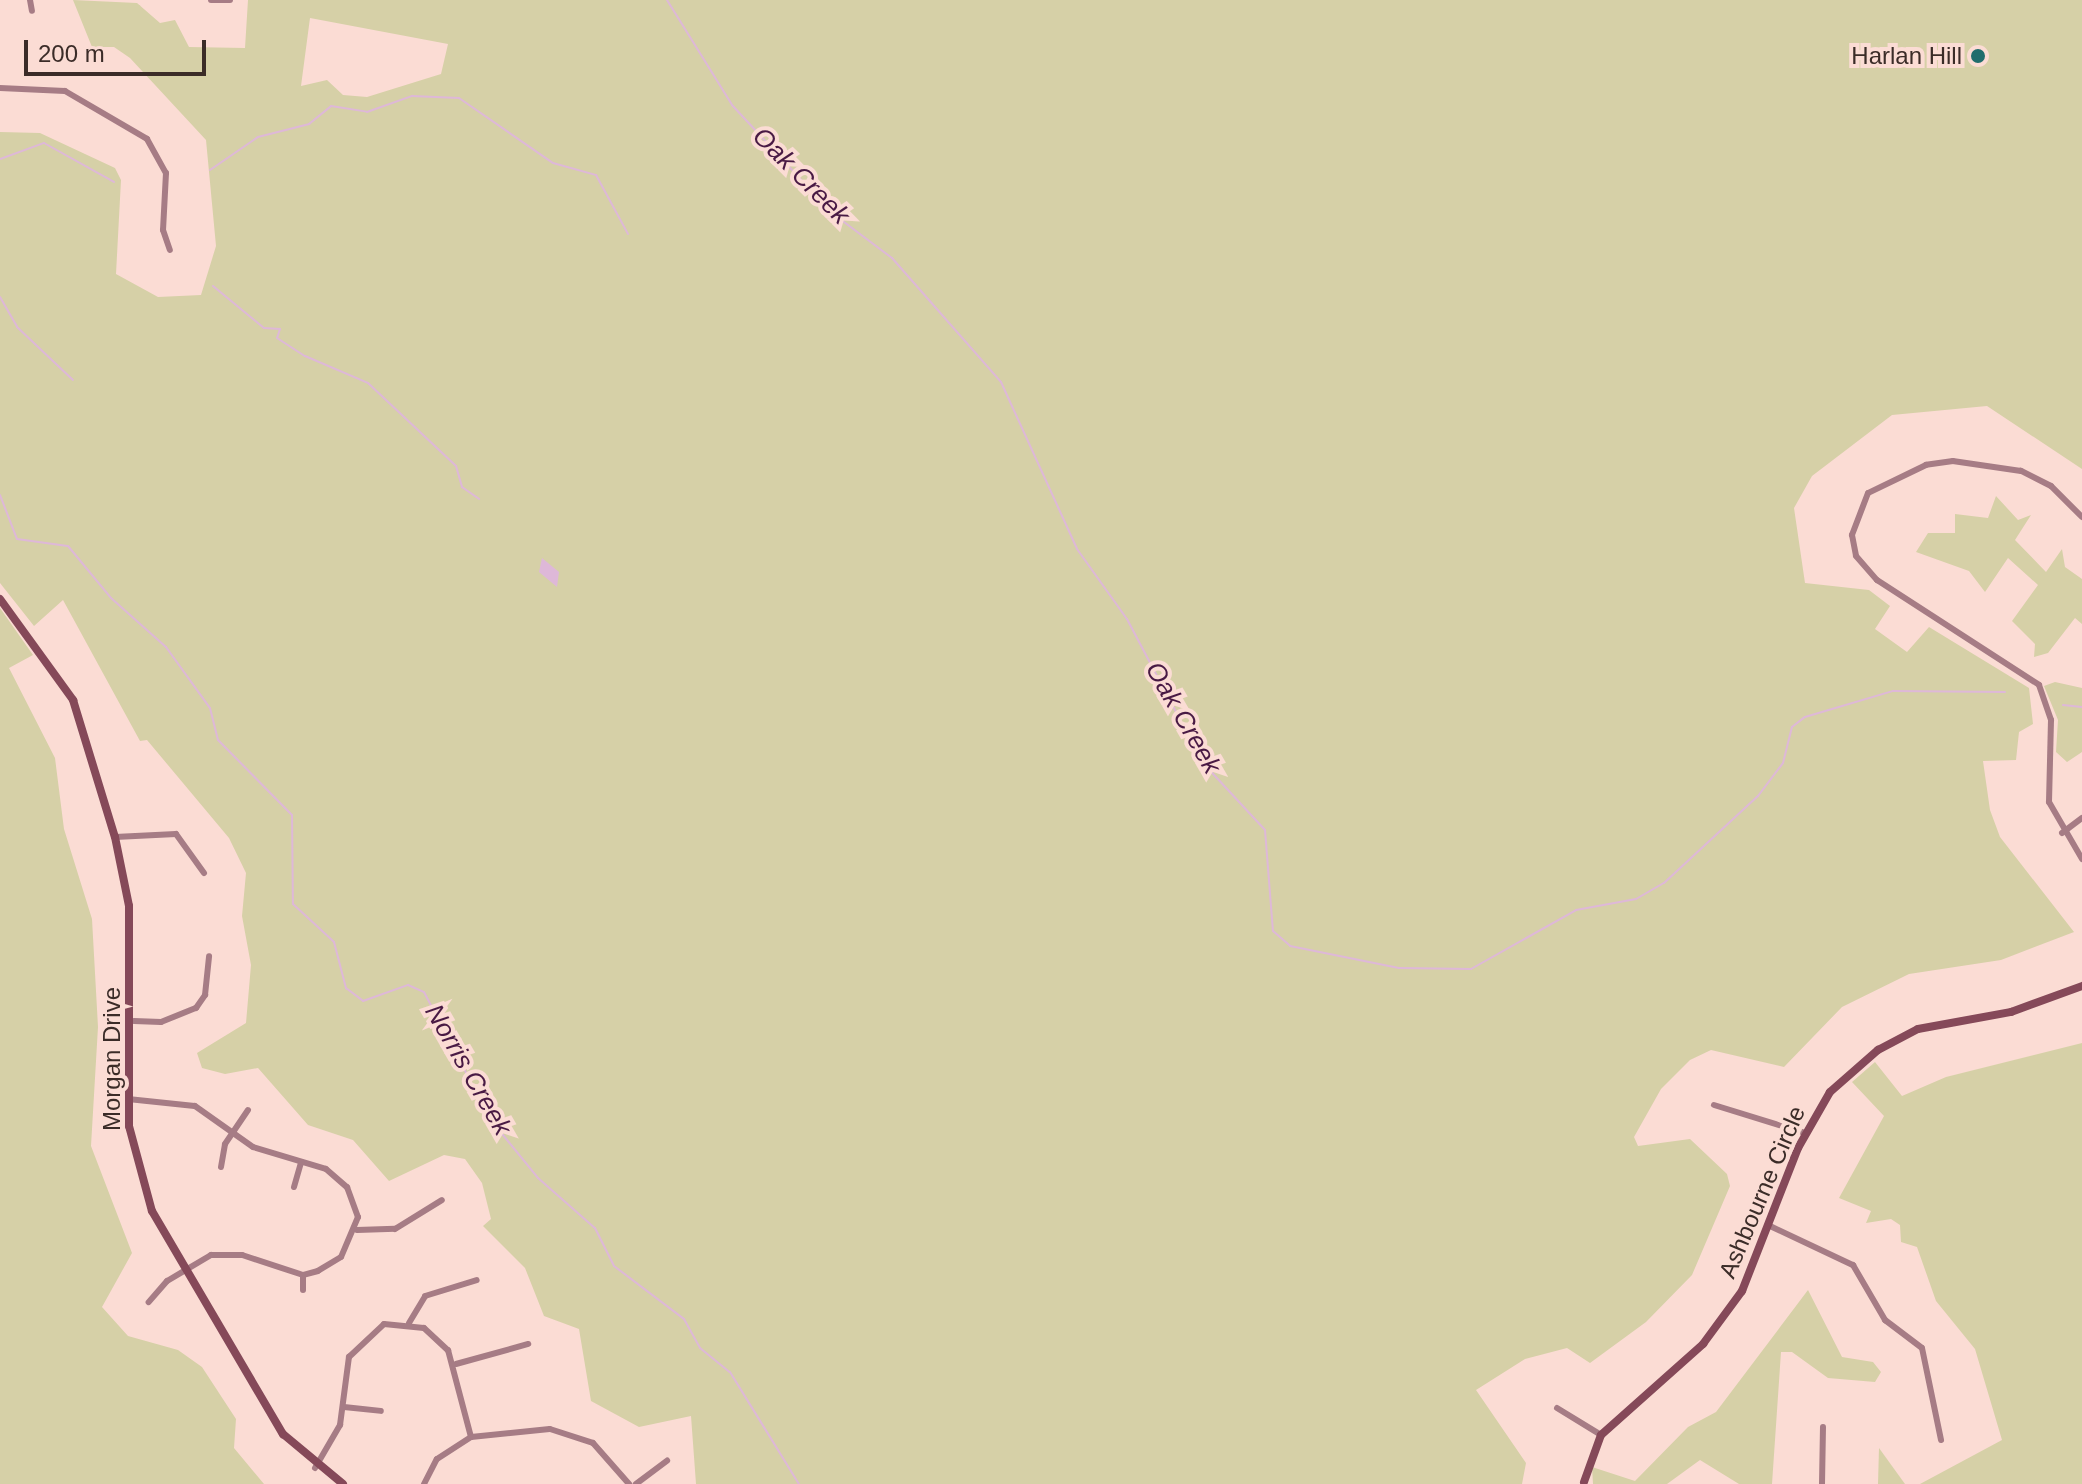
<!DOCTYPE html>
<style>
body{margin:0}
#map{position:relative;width:2082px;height:1484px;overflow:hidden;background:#fbdcd4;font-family:Arial,sans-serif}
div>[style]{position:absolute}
.green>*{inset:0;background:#d6d0a7}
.water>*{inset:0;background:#deb8d8}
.stream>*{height:2px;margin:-1px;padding:0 1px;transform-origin:1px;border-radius:1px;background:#deb8d8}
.street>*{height:6px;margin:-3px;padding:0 3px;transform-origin:3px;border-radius:3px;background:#a67c85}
.secondary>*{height:8px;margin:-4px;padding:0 4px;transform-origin:4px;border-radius:4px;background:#854959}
.dots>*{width:22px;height:22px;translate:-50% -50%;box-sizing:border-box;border:4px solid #fbdcd4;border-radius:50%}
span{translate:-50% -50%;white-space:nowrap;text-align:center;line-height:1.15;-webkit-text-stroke:8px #fbdcd4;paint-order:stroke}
.poi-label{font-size:24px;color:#3b2c28}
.right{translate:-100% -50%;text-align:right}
.street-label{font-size:24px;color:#3b2c28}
.water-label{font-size:26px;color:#491a44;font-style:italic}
.scale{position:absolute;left:24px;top:40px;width:182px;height:36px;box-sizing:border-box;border:4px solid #3b2c28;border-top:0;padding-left:10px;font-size:24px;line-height:28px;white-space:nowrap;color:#3b2c28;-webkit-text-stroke:6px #fbdcd4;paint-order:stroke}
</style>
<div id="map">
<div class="green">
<div style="clip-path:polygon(evenodd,73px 0,137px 3px,160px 23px,175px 20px,189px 47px,245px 48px,248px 0,2082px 0,2082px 469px,1987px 406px,1892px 415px,1812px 476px,1794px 508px,1805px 583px,1869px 590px,1890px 606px,1875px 629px,1907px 652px,1929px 627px,2029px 688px,2033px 724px,2019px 732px,2016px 760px,1983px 761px,1990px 810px,2000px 837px,2074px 932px,2001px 960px,1909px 974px,1842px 1007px,1784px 1067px,1711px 1050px,1690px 1060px,1661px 1089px,1634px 1137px,1638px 1146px,1690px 1139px,1727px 1174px,1730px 1186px,1692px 1275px,1646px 1322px,1590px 1363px,1567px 1348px,1525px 1359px,1476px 1390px,1526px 1463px,1522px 1484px,696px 1484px,691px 1416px,639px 1427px,591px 1401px,579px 1329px,544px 1316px,525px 1268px,483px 1226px,491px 1219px,482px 1183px,465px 1159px,444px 1155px,389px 1181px,353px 1140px,308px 1125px,258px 1068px,225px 1074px,202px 1068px,197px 1053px,246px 1023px,251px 965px,242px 916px,246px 873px,229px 838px,147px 740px,140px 741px,63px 600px,34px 626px,0 583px,0 132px,40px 133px,115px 168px,121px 180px,116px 274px,158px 297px,201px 295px,216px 246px,206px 140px,130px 58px,114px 47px,92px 47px,73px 0,310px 18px,448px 44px,441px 74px,367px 97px,343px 95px,327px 80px,301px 86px,310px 18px)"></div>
<div style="clip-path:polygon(1996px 496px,2018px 520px,2031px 515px,2015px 540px,2046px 572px,2062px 549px,2065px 567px,2082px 579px,2082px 624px,2075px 618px,2048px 653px,2034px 657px,2035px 644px,2012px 621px,2038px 585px,2008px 558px,1985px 592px,1969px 571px,1916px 552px,1928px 533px,1955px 533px,1955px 514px,1988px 518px)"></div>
<div style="clip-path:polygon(0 608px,33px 655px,9px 668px,55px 758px,64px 829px,92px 919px,98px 1027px,91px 1146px,132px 1253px,102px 1307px,128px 1336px,178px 1350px,202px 1367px,236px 1419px,234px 1448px,264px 1484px,0 1484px)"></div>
<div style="clip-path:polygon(2055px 682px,2082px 688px,2082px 752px,2067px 762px,2056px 752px,2058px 720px,2044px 686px)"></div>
<div style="clip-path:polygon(2082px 1043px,2082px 1484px,1920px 1484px,2002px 1440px,1975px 1349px,1936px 1301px,1917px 1247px,1901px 1242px,1900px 1225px,1891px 1219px,1866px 1223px,1871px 1211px,1839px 1198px,1884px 1116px,1852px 1082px,1875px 1062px,1902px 1096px,1946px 1077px)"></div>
<div style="clip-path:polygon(1808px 1290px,1842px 1357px,1873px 1362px,1881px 1372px,1875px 1382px,1828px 1378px,1792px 1352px,1781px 1352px,1772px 1484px,1739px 1484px,1700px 1460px,1667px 1484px,1593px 1484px,1592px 1467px,1635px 1481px,1688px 1427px,1716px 1412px)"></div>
<div style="clip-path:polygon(1879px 1448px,1905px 1484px,1878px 1484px)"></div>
</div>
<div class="water">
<div style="clip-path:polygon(542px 558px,559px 572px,557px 587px,539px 572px)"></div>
</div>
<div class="stream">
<div style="left:667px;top:0;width:123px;rotate:58.2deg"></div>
<div style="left:732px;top:105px;width:147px;rotate:47.2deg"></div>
<div style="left:832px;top:213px;width:75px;rotate:36.9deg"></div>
<div style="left:892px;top:258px;width:165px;rotate:48.7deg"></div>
<div style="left:1001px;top:382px;width:183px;rotate:65.5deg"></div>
<div style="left:1077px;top:549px;width:86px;rotate:54.5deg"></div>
<div style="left:1127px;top:619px;width:163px;rotate:62.2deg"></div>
<div style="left:1203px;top:763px;width:91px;rotate:47.2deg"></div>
<div style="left:1265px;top:830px;width:101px;rotate:85.5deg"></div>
<div style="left:1273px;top:931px;width:23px;rotate:41deg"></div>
<div style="left:1290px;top:946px;width:111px;rotate:11.4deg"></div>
<div style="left:1399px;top:968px;width:72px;rotate:0.8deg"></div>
<div style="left:1471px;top:969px;width:120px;rotate:-29.3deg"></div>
<div style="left:1576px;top:910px;width:61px;rotate:-10.4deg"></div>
<div style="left:1636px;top:899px;width:32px;rotate:-30deg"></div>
<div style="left:1664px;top:883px;width:128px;rotate:-42.8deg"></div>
<div style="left:1758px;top:796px;width:41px;rotate:-52.9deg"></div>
<div style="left:1783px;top:763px;width:37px;rotate:-76deg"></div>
<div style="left:1792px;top:727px;width:16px;rotate:-38deg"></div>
<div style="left:1805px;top:717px;width:92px;rotate:-16.5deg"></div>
<div style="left:1893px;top:691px;width:112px;rotate:0.5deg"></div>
<div style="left:0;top:159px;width:47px;rotate:-20deg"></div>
<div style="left:44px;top:143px;width:80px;rotate:29.1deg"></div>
<div style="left:210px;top:170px;width:58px;rotate:-34.5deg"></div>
<div style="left:258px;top:137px;width:53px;rotate:-14.3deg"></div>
<div style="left:309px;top:124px;width:28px;rotate:-39deg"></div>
<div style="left:331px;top:106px;width:36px;rotate:9deg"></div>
<div style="left:367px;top:112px;width:48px;rotate:-19.6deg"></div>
<div style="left:412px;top:96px;width:47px;rotate:2.4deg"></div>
<div style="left:459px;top:98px;width:114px;rotate:34.7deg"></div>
<div style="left:553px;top:163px;width:45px;rotate:15.6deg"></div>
<div style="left:596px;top:175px;width:67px;rotate:61.5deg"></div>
<div style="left:213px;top:286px;width:66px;rotate:39.5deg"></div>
<div style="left:264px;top:328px;width:16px;rotate:4deg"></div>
<div style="left:280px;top:329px;width:9px;rotate:108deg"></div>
<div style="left:277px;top:338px;width:33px;rotate:33deg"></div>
<div style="left:305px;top:356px;width:69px;rotate:23.2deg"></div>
<div style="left:368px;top:383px;width:121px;rotate:43.3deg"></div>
<div style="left:456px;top:466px;width:22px;rotate:74deg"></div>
<div style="left:462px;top:487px;width:21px;rotate:35deg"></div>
<div style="left:0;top:297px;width:34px;rotate:60deg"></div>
<div style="left:17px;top:327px;width:77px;rotate:43.4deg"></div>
<div style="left:0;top:495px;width:47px;rotate:68.9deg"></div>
<div style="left:17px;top:539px;width:51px;rotate:7.8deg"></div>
<div style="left:68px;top:546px;width:67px;rotate:50.4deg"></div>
<div style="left:111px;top:598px;width:74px;rotate:41.7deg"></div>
<div style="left:166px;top:647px;width:75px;rotate:54.2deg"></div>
<div style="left:210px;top:708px;width:33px;rotate:76deg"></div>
<div style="left:218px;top:740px;width:105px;rotate:45.4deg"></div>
<div style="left:292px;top:815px;width:89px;rotate:89.4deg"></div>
<div style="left:293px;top:904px;width:56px;rotate:42.8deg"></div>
<div style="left:334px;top:942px;width:48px;rotate:75.4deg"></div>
<div style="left:346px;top:988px;width:21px;rotate:37deg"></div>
<div style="left:363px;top:1001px;width:48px;rotate:-19.6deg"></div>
<div style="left:408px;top:985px;width:17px;rotate:24deg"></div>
<div style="left:424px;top:992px;width:143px;rotate:62.5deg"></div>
<div style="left:490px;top:1119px;width:76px;rotate:50.9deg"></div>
<div style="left:538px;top:1178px;width:76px;rotate:41.3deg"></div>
<div style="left:595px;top:1228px;width:42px;rotate:63.4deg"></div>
<div style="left:614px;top:1266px;width:88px;rotate:37.1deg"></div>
<div style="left:684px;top:1319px;width:33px;rotate:61deg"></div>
<div style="left:700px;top:1348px;width:38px;rotate:39deg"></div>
<div style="left:730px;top:1372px;width:132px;rotate:58.4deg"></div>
<div style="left:2063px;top:705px;width:19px;rotate:6deg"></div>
</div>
<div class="street">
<div style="left:30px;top:0;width:11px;rotate:80deg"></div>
<div style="left:211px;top:0;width:19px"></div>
<div style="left:0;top:88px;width:65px;rotate:2.6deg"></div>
<div style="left:65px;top:91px;width:95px;rotate:30.3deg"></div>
<div style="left:147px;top:139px;width:39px;rotate:61deg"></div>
<div style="left:166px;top:173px;width:57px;rotate:93deg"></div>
<div style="left:163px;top:230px;width:21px;rotate:71deg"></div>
<div style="left:2082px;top:517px;width:44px;rotate:-135deg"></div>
<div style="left:2051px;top:486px;width:34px;rotate:-153deg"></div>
<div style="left:2021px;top:471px;width:69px;rotate:-171.6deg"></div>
<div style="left:1953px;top:461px;width:27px;rotate:172deg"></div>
<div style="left:1926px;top:465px;width:64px;rotate:154.2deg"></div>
<div style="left:1868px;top:493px;width:45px;rotate:110.9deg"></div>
<div style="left:1852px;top:535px;width:21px;rotate:79deg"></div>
<div style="left:1856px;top:556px;width:32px;rotate:49deg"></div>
<div style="left:1877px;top:580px;width:193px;rotate:32.9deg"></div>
<div style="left:2039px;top:685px;width:37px;rotate:71deg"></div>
<div style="left:2051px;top:720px;width:82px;rotate:91.4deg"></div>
<div style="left:2049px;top:802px;width:66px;rotate:59.9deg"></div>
<div style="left:2062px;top:833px;width:25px;rotate:-37deg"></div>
<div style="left:115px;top:837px;width:61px;rotate:-2.8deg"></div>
<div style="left:176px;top:834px;width:48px;rotate:54.3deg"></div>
<div style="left:134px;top:1021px;width:27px;rotate:2deg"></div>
<div style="left:161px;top:1022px;width:38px;rotate:-22deg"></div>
<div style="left:196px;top:1008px;width:16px;rotate:-55deg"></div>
<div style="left:205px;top:995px;width:39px;rotate:-84deg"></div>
<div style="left:128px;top:1099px;width:67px;rotate:6deg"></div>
<div style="left:195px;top:1106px;width:71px;rotate:35.3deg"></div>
<div style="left:253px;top:1147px;width:76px;rotate:16.8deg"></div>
<div style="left:326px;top:1169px;width:28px;rotate:41deg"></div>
<div style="left:347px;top:1187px;width:32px;rotate:70deg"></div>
<div style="left:358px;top:1217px;width:43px;rotate:113deg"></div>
<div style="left:341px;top:1257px;width:27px;rotate:149deg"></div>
<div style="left:318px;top:1271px;width:16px;rotate:165deg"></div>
<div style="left:303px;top:1275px;width:64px;rotate:-161.8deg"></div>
<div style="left:242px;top:1255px;width:31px;rotate:180deg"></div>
<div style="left:211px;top:1255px;width:51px;rotate:149.4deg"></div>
<div style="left:167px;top:1281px;width:28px;rotate:131deg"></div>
<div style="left:1714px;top:1105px;width:95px;rotate:17.1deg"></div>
<div style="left:221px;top:1167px;width:23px;rotate:-80deg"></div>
<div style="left:225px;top:1144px;width:41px;rotate:-55.9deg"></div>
<div style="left:294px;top:1187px;width:26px;rotate:-74deg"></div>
<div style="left:1770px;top:1226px;width:92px;rotate:25.2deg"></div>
<div style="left:1853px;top:1265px;width:64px;rotate:59.8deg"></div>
<div style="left:1885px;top:1320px;width:46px;rotate:37.1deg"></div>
<div style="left:1922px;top:1348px;width:94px;rotate:78.3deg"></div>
<div style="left:357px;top:1230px;width:38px;rotate:-2deg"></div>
<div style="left:395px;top:1229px;width:55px;rotate:-31.7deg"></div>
<div style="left:303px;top:1275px;width:15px;rotate:90deg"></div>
<div style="left:409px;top:1323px;width:31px;rotate:-59deg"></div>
<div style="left:425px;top:1296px;width:54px;rotate:-17.1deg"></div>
<div style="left:456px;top:1364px;width:75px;rotate:-15.5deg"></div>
<div style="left:344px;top:1407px;width:37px;rotate:6deg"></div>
<div style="left:1557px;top:1408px;width:52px;rotate:31.5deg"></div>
<div style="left:315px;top:1468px;width:50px;rotate:-59.8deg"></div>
<div style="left:340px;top:1425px;width:69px;rotate:-82.5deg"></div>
<div style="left:349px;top:1357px;width:48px;rotate:-43.3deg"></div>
<div style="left:384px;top:1324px;width:40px;rotate:5.7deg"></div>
<div style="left:424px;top:1328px;width:33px;rotate:43deg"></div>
<div style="left:448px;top:1350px;width:90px;rotate:75.2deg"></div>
<div style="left:424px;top:1484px;width:28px;rotate:-63deg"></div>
<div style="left:437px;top:1459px;width:40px;rotate:-32.9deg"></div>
<div style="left:471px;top:1437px;width:79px;rotate:-5.8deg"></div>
<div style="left:550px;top:1429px;width:45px;rotate:18deg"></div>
<div style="left:593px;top:1443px;width:55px;rotate:48.7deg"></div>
<div style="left:636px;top:1484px;width:39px;rotate:-37deg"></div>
<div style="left:1822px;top:1484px;width:57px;rotate:-89deg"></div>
</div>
<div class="secondary">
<div style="left:0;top:599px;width:125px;rotate:54.1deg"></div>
<div style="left:73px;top:700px;width:143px;rotate:73deg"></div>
<div style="left:115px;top:837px;width:70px;rotate:78.5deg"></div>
<div style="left:129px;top:906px;width:220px;rotate:90deg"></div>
<div style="left:129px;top:1126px;width:88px;rotate:74.9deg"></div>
<div style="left:152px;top:1211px;width:259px;rotate:59.6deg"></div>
<div style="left:283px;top:1434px;width:78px;rotate:39.8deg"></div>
<div style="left:1584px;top:1482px;width:50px;rotate:-70.1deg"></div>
<div style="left:1601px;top:1435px;width:137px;rotate:-41.7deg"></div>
<div style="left:1703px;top:1344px;width:66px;rotate:-53.7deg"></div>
<div style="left:1742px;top:1291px;width:154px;rotate:-68.6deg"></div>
<div style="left:1798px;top:1148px;width:64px;rotate:-60.3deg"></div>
<div style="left:1830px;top:1092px;width:64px;rotate:-41.2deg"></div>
<div style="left:1878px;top:1050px;width:45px;rotate:-27.7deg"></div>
<div style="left:1918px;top:1029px;width:95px;rotate:-10.4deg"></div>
<div style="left:2011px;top:1012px;width:76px;rotate:-20.1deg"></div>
</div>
<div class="dots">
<div style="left:1978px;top:56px;background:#216d6d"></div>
</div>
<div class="poi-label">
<span class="right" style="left:1962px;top:56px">Harlan Hill</span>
</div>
<div class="street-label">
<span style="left:112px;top:1059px;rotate:-90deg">Morgan Drive</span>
<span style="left:1762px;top:1192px;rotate:-67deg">Ashbourne Circle</span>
</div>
<div class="water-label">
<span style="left:801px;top:176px;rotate:45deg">Oak Creek</span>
<span style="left:1183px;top:718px;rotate:60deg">Oak Creek</span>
<span style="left:468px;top:1070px;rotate:60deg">Norris Creek</span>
</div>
<div class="scale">200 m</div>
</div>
